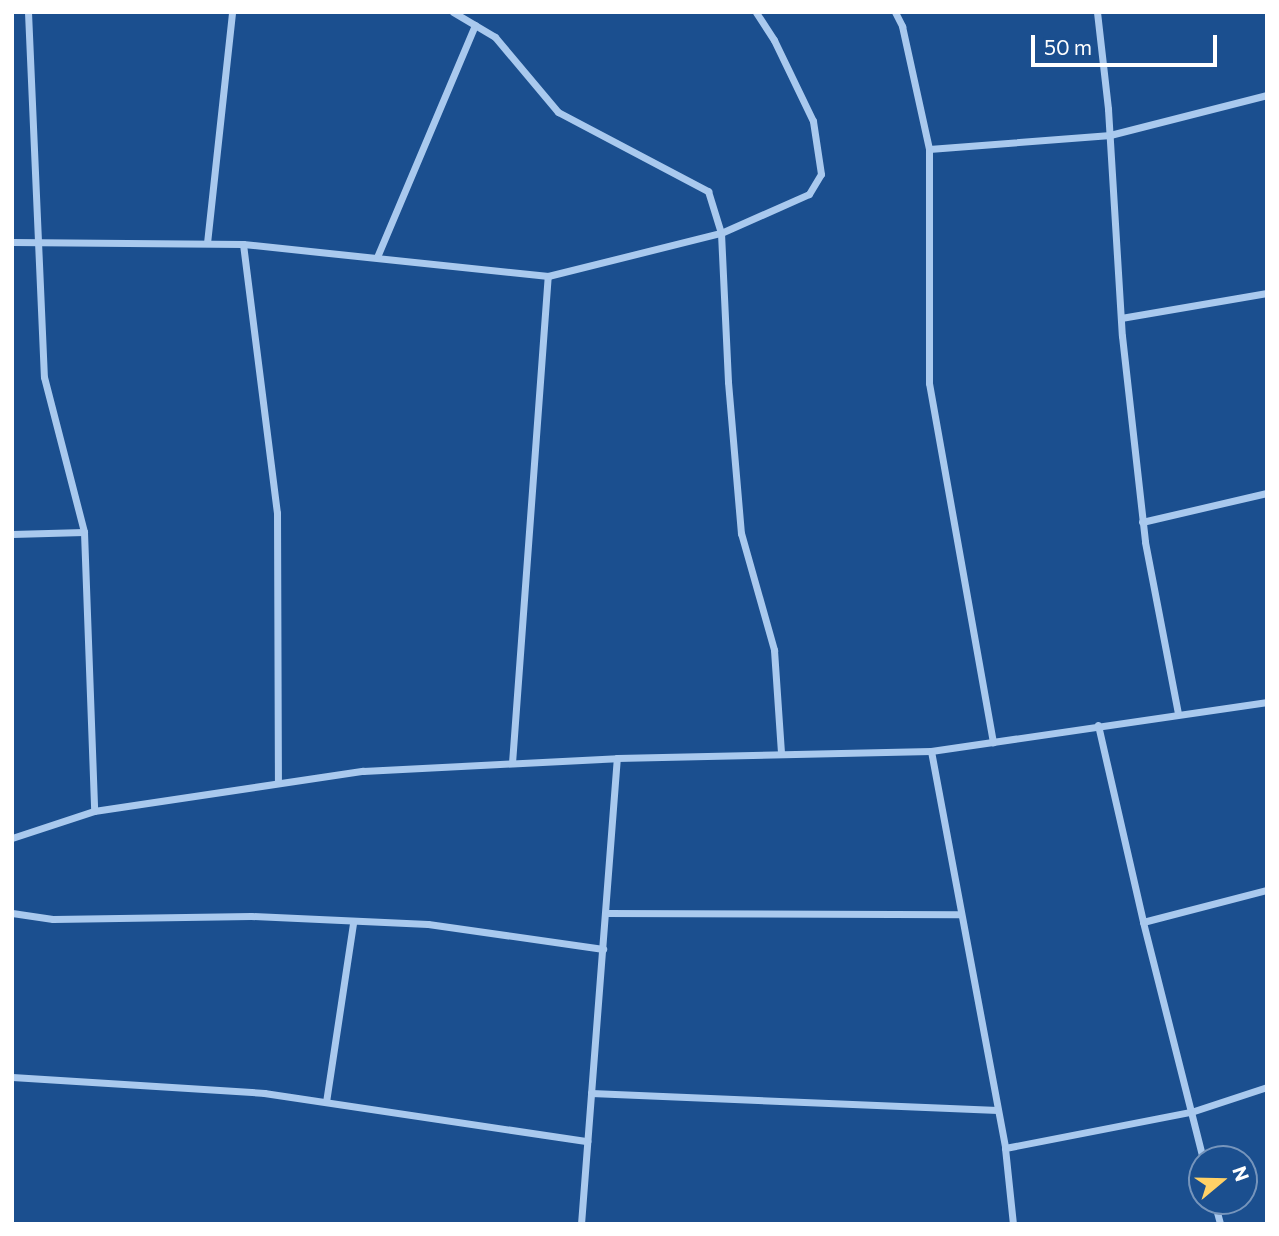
<!DOCTYPE html>
<style>
body{margin:0}
#map{position:relative;width:1279px;height:1236px;overflow:hidden;background:#1b4f8f;font-family:Commissioner,sans-serif}
div>[style]{position:absolute}
.street>*{height:7px;margin:-3.5px;padding:0 3.5px;transform-origin:3.5px;border-radius:3.5px;background:#a9c9ee}
span{translate:-50% -50%;white-space:nowrap;text-align:center;line-height:1.15;-webkit-text-stroke:5px #1b4f8f;paint-order:stroke}
.frame{position:absolute;inset:0;border:14px solid #fff;pointer-events:none}
.north{position:absolute;left:1188px;top:1145px;width:70px;height:70px;box-sizing:border-box;background:#1b4f8f;border:2px solid #7695bc;border-radius:50%;rotate:71deg;font-size:19px;font-weight:700;line-height:28px;text-align:center;color:#fff}
.north::after{content:'';display:block;margin:auto;width:24px;height:32px;background:#ffd166;clip-path:polygon(50% 0,100% 100%,50% 72%,0 100%)}
.scale{position:absolute;left:1031px;top:35px;width:186px;height:32px;box-sizing:border-box;border:4px solid #fff;border-top:0;padding-left:9px;font-size:21px;line-height:24px;white-space:nowrap;color:#fff;-webkit-text-stroke:5px #1b4f8f;paint-order:stroke}
</style>
<div id="map">
<div class="street">
<div style="left:28px;top:12px;width:365px;rotate:87.5deg"></div>
<div style="left:44px;top:377px;width:160px;rotate:75.5deg"></div>
<div style="left:84px;top:532px;width:279px;rotate:87.9deg"></div>
<div style="left:453px;top:12px;width:49px;rotate:30.8deg"></div>
<div style="left:495px;top:37px;width:98px;rotate:50deg"></div>
<div style="left:558px;top:112px;width:170px;rotate:27.8deg"></div>
<div style="left:708px;top:191px;width:44px;rotate:72.8deg"></div>
<div style="left:721px;top:233px;width:149px;rotate:87.3deg"></div>
<div style="left:728px;top:382px;width:152px;rotate:85.1deg"></div>
<div style="left:741px;top:533px;width:122px;rotate:74.2deg"></div>
<div style="left:774px;top:650px;width:102px;rotate:86.1deg"></div>
<div style="left:895px;top:12px;width:16px;rotate:63deg"></div>
<div style="left:902px;top:26px;width:126px;rotate:77.6deg"></div>
<div style="left:929px;top:149px;width:234px;rotate:90deg"></div>
<div style="left:929px;top:383px;width:365px;rotate:79.9deg"></div>
<div style="left:1097px;top:12px;width:98px;rotate:83.5deg"></div>
<div style="left:1108px;top:109px;width:227px;rotate:86.5deg"></div>
<div style="left:1122px;top:336px;width:207px;rotate:83.6deg"></div>
<div style="left:1145px;top:542px;width:174px;rotate:79.1deg"></div>
<div style="left:929px;top:149px;width:182px;rotate:-4.4deg"></div>
<div style="left:1110px;top:135px;width:162px;rotate:-14.3deg"></div>
<div style="left:12px;top:242px;width:231px;rotate:0.5deg"></div>
<div style="left:243px;top:244px;width:307px;rotate:6deg"></div>
<div style="left:207px;top:243px;width:232px;rotate:-83.8deg"></div>
<div style="left:243px;top:244px;width:271px;rotate:82.8deg"></div>
<div style="left:277px;top:513px;width:269px;rotate:89.8deg"></div>
<div style="left:377px;top:257px;width:252px;rotate:-67.1deg"></div>
<div style="left:1121px;top:318px;width:148px;rotate:-9.7deg"></div>
<div style="left:1142px;top:522px;width:128px;rotate:-13.1deg"></div>
<div style="left:12px;top:534px;width:72px;rotate:-1.6deg"></div>
<div style="left:1098px;top:725px;width:202px;rotate:77.1deg"></div>
<div style="left:1143px;top:922px;width:244px;rotate:75.8deg"></div>
<div style="left:931px;top:751px;width:404px;rotate:79.4deg"></div>
<div style="left:1005px;top:1148px;width:76px;rotate:84deg"></div>
<div style="left:512px;top:763px;width:488px;rotate:-85.8deg"></div>
<div style="left:548px;top:276px;width:178px;rotate:-14deg"></div>
<div style="left:721px;top:233px;width:96px;rotate:-23.9deg"></div>
<div style="left:809px;top:194px;width:23px;rotate:-59deg"></div>
<div style="left:821px;top:174px;width:54px;rotate:-98.6deg"></div>
<div style="left:813px;top:121px;width:90px;rotate:-115.7deg"></div>
<div style="left:774px;top:40px;width:33px;rotate:-123deg"></div>
<div style="left:12px;top:838px;width:86px;rotate:-18.2deg"></div>
<div style="left:94px;top:811px;width:272px;rotate:-8.5deg"></div>
<div style="left:363px;top:771px;width:254px;rotate:-2.9deg"></div>
<div style="left:617px;top:758px;width:314px;rotate:-1.3deg"></div>
<div style="left:931px;top:751px;width:340px;rotate:-8.3deg"></div>
<div style="left:12px;top:913px;width:41px;rotate:8.3deg"></div>
<div style="left:53px;top:919px;width:198px;rotate:-0.9deg"></div>
<div style="left:251px;top:916px;width:177px;rotate:2.6deg"></div>
<div style="left:428px;top:924px;width:177px;rotate:8.1deg"></div>
<div style="left:606px;top:913px;width:353px;rotate:0.2deg"></div>
<div style="left:1143px;top:922px;width:128px;rotate:-14.5deg"></div>
<div style="left:12px;top:1077px;width:253px;rotate:3.6deg"></div>
<div style="left:264px;top:1093px;width:327px;rotate:8.5deg"></div>
<div style="left:591px;top:1093px;width:407px;rotate:2.4deg"></div>
<div style="left:326px;top:1102px;width:181px;rotate:-81.4deg"></div>
<div style="left:1005px;top:1148px;width:189px;rotate:-11deg"></div>
<div style="left:1191px;top:1112px;width:80px;rotate:-18.2deg"></div>
<div style="left:1214px;top:1201px;width:24px;rotate:75deg"></div>
<div style="left:581px;top:1224px;width:467px;rotate:-85.6deg"></div>
</div>
<div class="frame"></div>
<div class="north">N</div>
<div class="scale">50 m</div>
</div>
